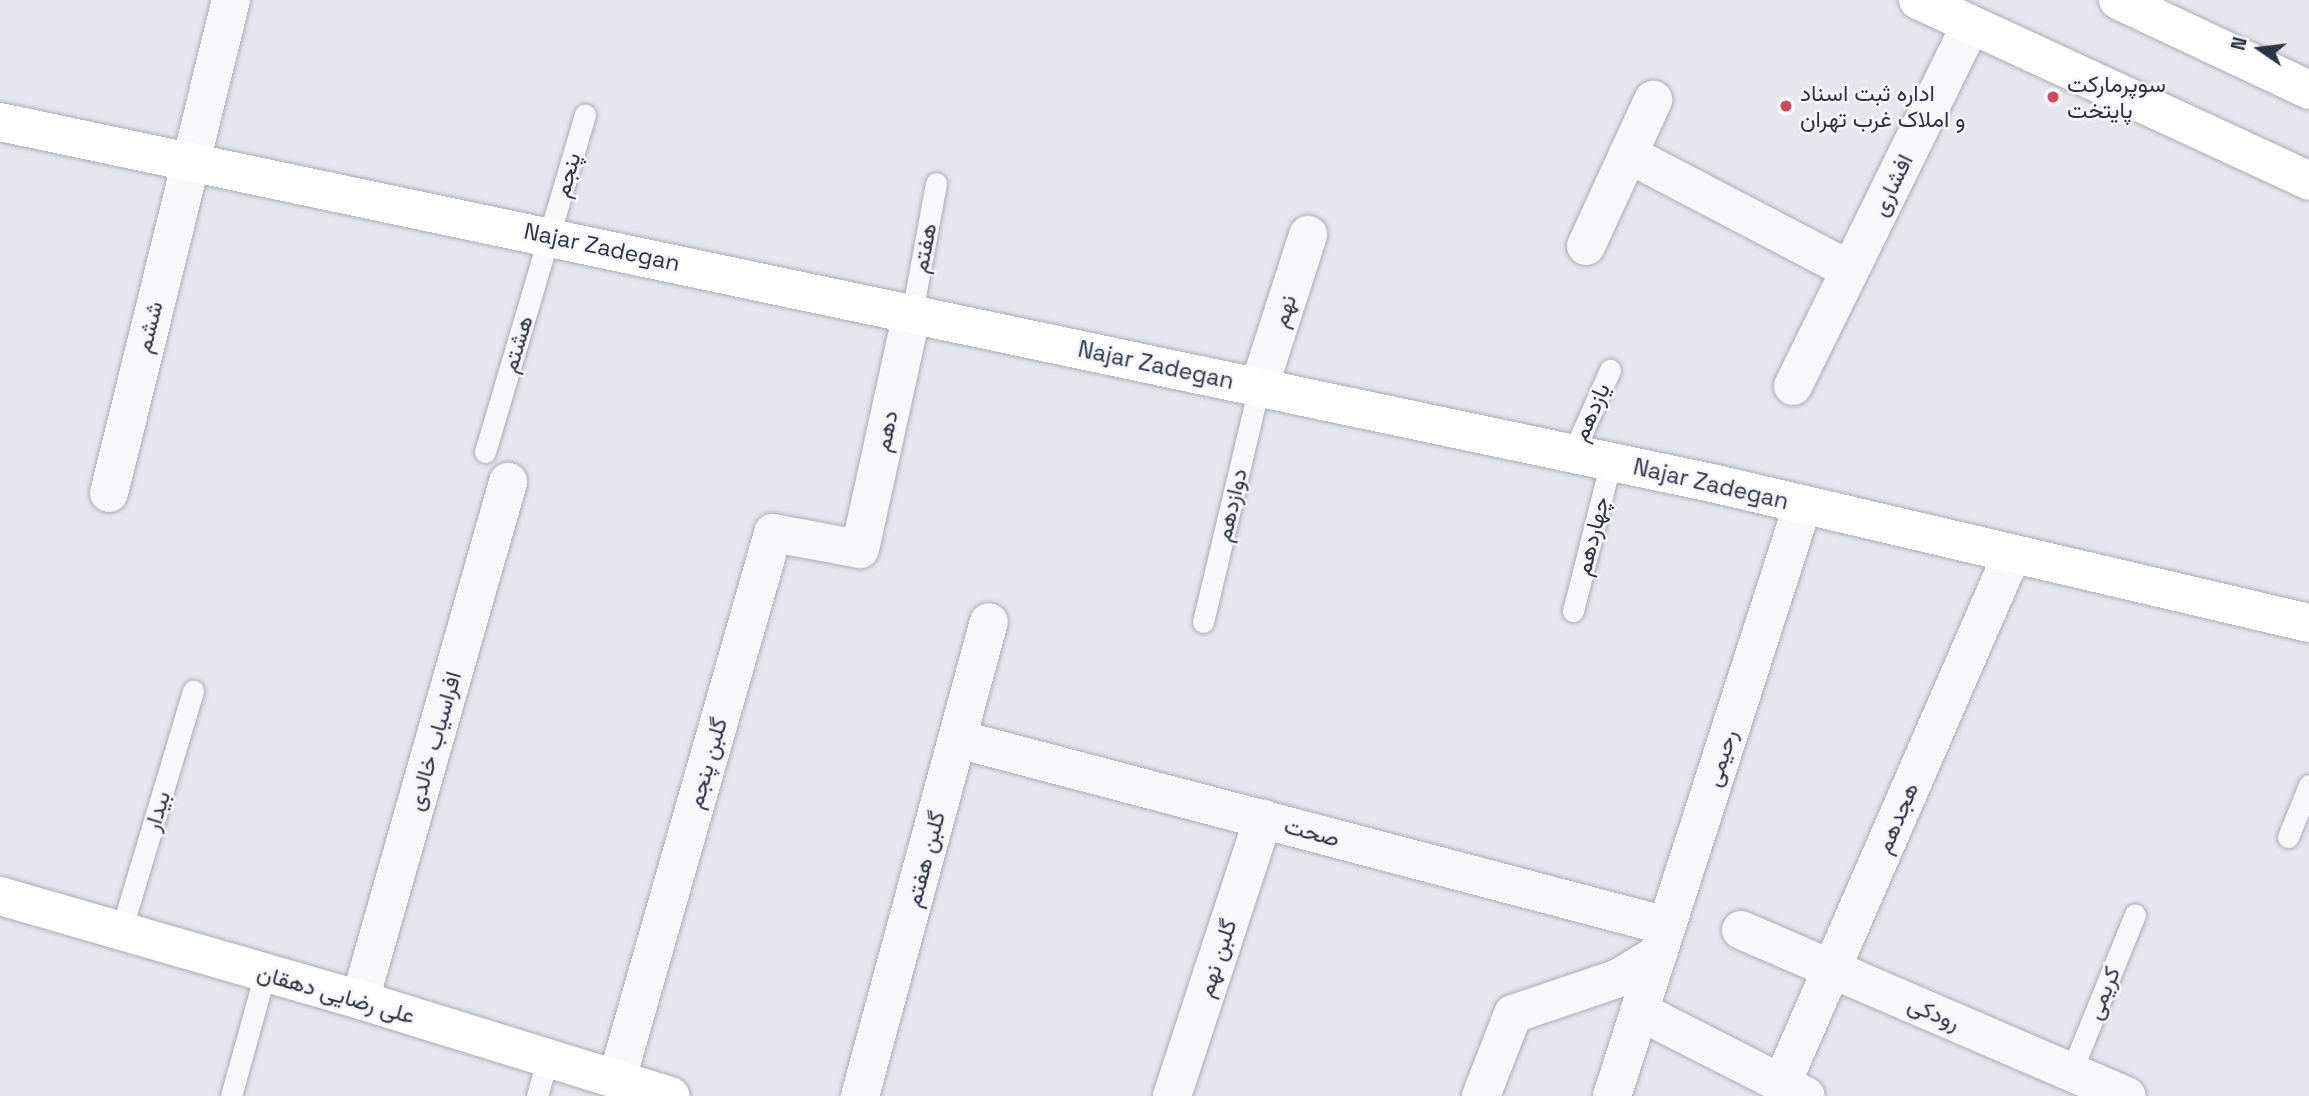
<!DOCTYPE html>
<meta charset="utf-8">
<style>
body{margin:0}
#map{position:relative;width:2309px;height:1096px;overflow:hidden;background:#e4e7ec;font-family:"Space Grotesk",Vazirmatn,sans-serif}
div>[style]{position:absolute}
.roads{filter:drop-shadow(0 0 2px #a9aeb7) drop-shadow(0 0 2px #a9aeb7)}
.lane>*{height:21px;margin:-10.5px;padding:0 10.5px;transform-origin:10.5px;border-radius:10.5px;background:#f7f8fa}
.street>*{height:38px;margin:-19px;padding:0 19px;transform-origin:19px;border-radius:19px;background:#f7f8fa}
.secondary>*{height:38px;margin:-19px;padding:0 19px;transform-origin:19px;border-radius:19px;background:#fff}
.dots>*{width:19px;height:19px;translate:-50% -50%;box-sizing:border-box;border:4px solid #f4f6f9;border-radius:50%}
span{translate:-50% -50%;white-space:nowrap;text-align:center;line-height:1.15;-webkit-text-stroke:5px #f4f6f9;paint-order:stroke}
.poi-label{font-size:23px;color:#2b3445}
.left{translate:0 -50%;text-align:left}
.street-label{font-size:23px;color:#2b3445}
.north{position:absolute;left:2225px;top:14px;width:70px;height:70px;-webkit-text-stroke:5px #f4f6f9;paint-order:stroke;rotate:284deg;font-size:19px;font-weight:700;line-height:28px;text-align:center;color:#2b3445}
.north::after{content:'';display:block;margin:auto;width:24px;height:32px;background:#2b3445;clip-path:polygon(50% 0,100% 100%,50% 72%,0 100%)}
</style>
<div id="map">
<div class="roads">
<div class="lane">
<div style="left:912px;top:313px;width:132px;rotate:-79.5deg"></div>
<div style="left:485px;top:452px;width:352px;rotate:-73.5deg"></div>
<div style="left:1573px;top:453px;width:91px;rotate:-66deg"></div>
<div style="left:1573px;top:611px;width:155px;rotate:-75.8deg"></div>
<div style="left:1203px;top:622px;width:242px;rotate:-76.6deg"></div>
<div style="left:2288px;top:837px;width:56px;rotate:-68deg"></div>
<div style="left:121px;top:931px;width:251px;rotate:-73.3deg"></div>
<div style="left:2071px;top:1072px;width:170px;rotate:-67.9deg"></div>
<div style="left:231px;top:1096px;width:128px;rotate:-74.5deg"></div>
<div style="left:537px;top:1096px;width:40px;rotate:-74deg"></div>
</div>
<div class="street">
<div style="left:1628px;top:154px;width:250px;rotate:27.6deg"></div>
<div style="left:1586px;top:246px;width:161px;rotate:-65.3deg"></div>
<div style="left:1793px;top:386px;width:402px;rotate:-63.8deg"></div>
<div style="left:1259px;top:387px;width:160px;rotate:-72.1deg"></div>
<div style="left:109px;top:493px;width:508px;rotate:-76.1deg"></div>
<div style="left:958px;top:739px;width:733px;rotate:14.78deg"></div>
<div style="left:1741px;top:930px;width:420px;rotate:23.3deg"></div>
<div style="left:360px;top:1000px;width:539px;rotate:-74.05deg"></div>
<div style="left:1639px;top:1011px;width:187px;rotate:27deg"></div>
<div style="left:617px;top:1079px;width:568px;rotate:-74.05deg"></div>
<div style="left:773px;top:533px;width:88px;rotate:10.4deg"></div>
<div style="left:860px;top:549px;width:242px;rotate:-77.6deg"></div>
<div style="left:1782px;top:1083px;width:577px;rotate:-66.5deg"></div>
<div style="left:860px;top:1096px;width:491px;rotate:-74.8deg"></div>
<div style="left:1172px;top:1096px;width:292px;rotate:-71.8deg"></div>
<div style="left:1481px;top:1096px;width:88px;rotate:-68.7deg"></div>
<div style="left:1513px;top:1014px;width:112px;rotate:-18.8deg"></div>
<div style="left:1619px;top:978px;width:46px;rotate:-31.6deg"></div>
<div style="left:1612px;top:1096px;width:622px;rotate:-72.12deg"></div>
</div>
<div class="secondary">
<div style="left:1918px;top:0;width:431px;rotate:24.8deg"></div>
<div style="left:2118px;top:0;width:211px;rotate:25.2deg"></div>
<div style="left:0;top:122px;width:1750px;rotate:11.91deg"></div>
<div style="left:1712px;top:483px;width:613px;rotate:13.2deg"></div>
<div style="left:0;top:896px;width:375px;rotate:16.1deg"></div>
<div style="left:360px;top:1000px;width:325px;rotate:17.2deg"></div>
</div>
</div>
<div class="dots">
<div style="left:2053px;top:97px;background:#d1495b"></div>
<div style="left:1786px;top:106px;background:#d1495b"></div>
</div>
<div class="poi-label">
<span class="left" style="left:2067px;top:97px">سوپرمارکت<br>پایتخت</span>
<span class="left" style="left:1800px;top:106px">اداره ثبت اسناد<br>و املاک غرب تهران</span>
</div>
<div class="street-label">
<span style="left:567px;top:175px;rotate:-74deg">پنجم</span>
<span style="left:1892px;top:185px;rotate:-64deg">افشاری</span>
<span style="left:602px;top:247px;rotate:12deg">Najar Zadegan</span>
<span style="left:924px;top:248px;rotate:-79deg">هفتم</span>
<span style="left:1284px;top:311px;rotate:-72deg">نهم</span>
<span style="left:149px;top:327px;rotate:-76deg">ششم</span>
<span style="left:517px;top:344px;rotate:-73deg">هشتم</span>
<span style="left:1156px;top:365px;rotate:12deg">Najar Zadegan</span>
<span style="left:1591px;top:412px;rotate:-66deg">یازدهم</span>
<span style="left:886px;top:431px;rotate:-78deg">دهم</span>
<span style="left:1711px;top:484px;rotate:13deg">Najar Zadegan</span>
<span style="left:1231px;top:505px;rotate:-77deg">دوازدهم</span>
<span style="left:1592px;top:536px;rotate:-76deg">چهاردهم</span>
<span style="left:434px;top:741px;rotate:-74deg">افراسیاب خالدی</span>
<span style="left:1721px;top:758px;rotate:-72deg">رحیمی</span>
<span style="left:707px;top:763px;rotate:-74deg">گلبن پنجم</span>
<span style="left:157px;top:811px;rotate:-73deg">بیدار</span>
<span style="left:1897px;top:818px;rotate:-67deg">هجدهم</span>
<span style="left:1312px;top:832px;rotate:15deg">صحت</span>
<span style="left:925px;top:859px;rotate:-75deg">گلبن هفتم</span>
<span style="left:1217px;top:958px;rotate:-72deg">گلبن نهم</span>
<span style="left:2103px;top:993px;rotate:-68deg">کریمی</span>
<span style="left:336px;top:994px;rotate:16deg">علی رضایی دهقان</span>
<span style="left:1934px;top:1013px;rotate:23deg">رودکی</span>
</div>
<div class="north">N</div>
</div>
